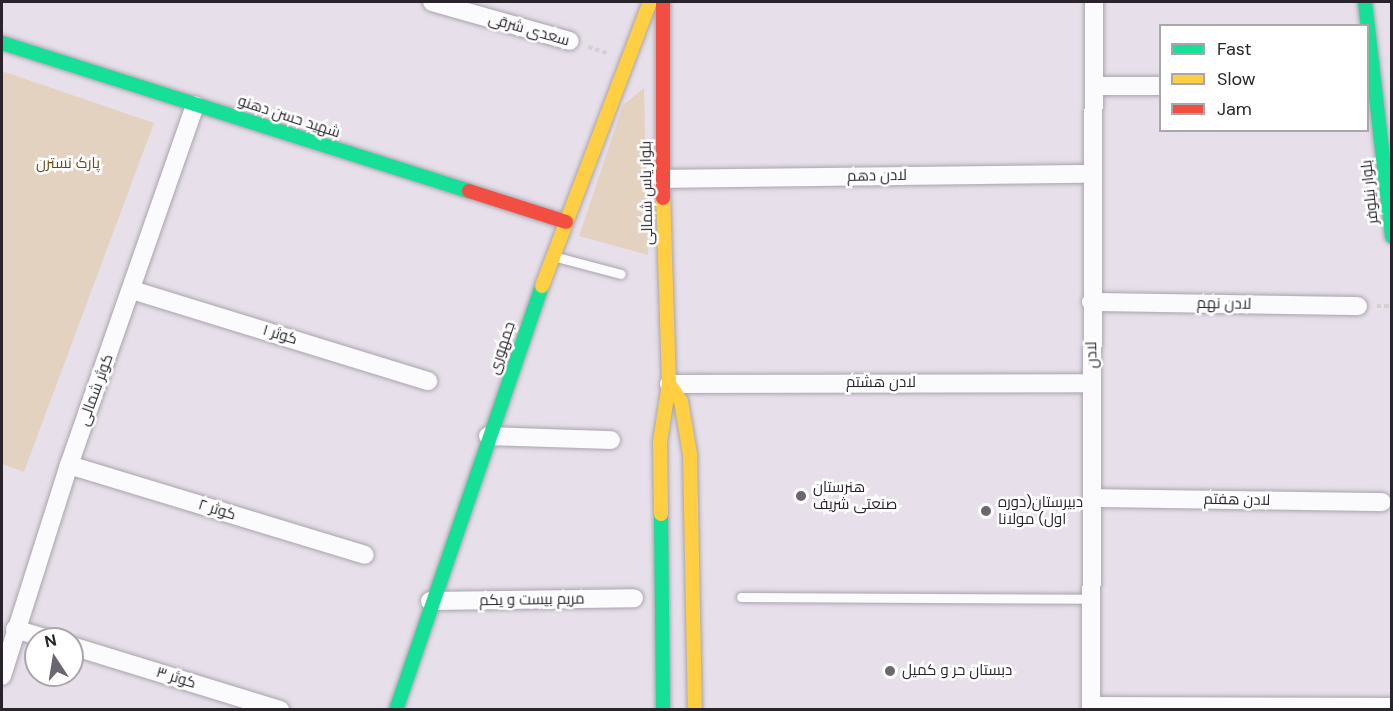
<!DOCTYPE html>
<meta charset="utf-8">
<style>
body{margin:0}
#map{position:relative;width:1393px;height:711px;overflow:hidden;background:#e7e0eb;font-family:"DM Sans",Cairo,sans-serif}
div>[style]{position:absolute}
.green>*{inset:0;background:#e4d2c1}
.path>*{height:4px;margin-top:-2px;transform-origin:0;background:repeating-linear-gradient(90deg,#d3d1d3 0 4.5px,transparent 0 7.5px)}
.roads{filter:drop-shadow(0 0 2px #a9a4ac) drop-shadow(0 0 2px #a9a4ac)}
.lane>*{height:9px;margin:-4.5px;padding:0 4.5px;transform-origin:4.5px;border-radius:4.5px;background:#fbfafc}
.street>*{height:18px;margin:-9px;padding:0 9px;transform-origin:9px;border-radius:9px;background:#fbfafc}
.fast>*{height:14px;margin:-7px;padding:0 7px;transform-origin:7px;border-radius:7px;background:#16e098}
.slow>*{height:14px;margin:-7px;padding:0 7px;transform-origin:7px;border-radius:7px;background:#ffcf43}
.jam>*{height:14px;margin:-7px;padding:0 7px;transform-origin:7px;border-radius:7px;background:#f24e42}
.dots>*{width:16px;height:16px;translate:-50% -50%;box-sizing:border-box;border:3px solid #fff;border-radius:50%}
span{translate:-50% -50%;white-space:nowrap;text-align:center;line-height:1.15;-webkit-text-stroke:5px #fff;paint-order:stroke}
.street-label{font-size:15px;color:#29242c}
.park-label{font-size:15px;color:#684c1a}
.poi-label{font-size:15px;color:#29242c}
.left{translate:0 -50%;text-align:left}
.frame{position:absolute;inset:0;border:3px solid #29242c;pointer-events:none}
.legend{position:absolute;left:1159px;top:24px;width:210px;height:108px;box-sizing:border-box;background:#fff;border:2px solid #a9a7ab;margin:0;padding:8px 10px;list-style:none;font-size:18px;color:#29242c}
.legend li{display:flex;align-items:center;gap:12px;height:30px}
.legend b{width:30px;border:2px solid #a9a7ab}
.north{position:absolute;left:24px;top:627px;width:60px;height:60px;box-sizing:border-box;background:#fff;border:2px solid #a9a7ab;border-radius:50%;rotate:348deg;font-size:16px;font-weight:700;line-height:24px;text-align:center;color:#29242c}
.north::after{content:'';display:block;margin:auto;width:21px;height:27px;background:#6c666f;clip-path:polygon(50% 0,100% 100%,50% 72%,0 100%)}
</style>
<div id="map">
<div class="green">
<div style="clip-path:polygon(2px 71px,154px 123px,24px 472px,2px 464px)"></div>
<div style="clip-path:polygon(644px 88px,648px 255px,579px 236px,623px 105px)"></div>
</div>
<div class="path">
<div style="left:588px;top:47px;width:20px;rotate:18deg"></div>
<div style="left:1377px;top:306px;width:15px"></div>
</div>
<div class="roads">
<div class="lane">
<div style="left:553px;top:256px;width:70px;rotate:14.8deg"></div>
<div style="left:741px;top:597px;width:350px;rotate:0.3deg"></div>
</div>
<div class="street">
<div style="left:432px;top:2px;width:143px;rotate:15.8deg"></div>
<div style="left:1094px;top:86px;width:66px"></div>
<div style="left:662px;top:179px;width:431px;rotate:-0.7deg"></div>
<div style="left:132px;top:290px;width:310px;rotate:17.1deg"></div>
<div style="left:1091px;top:302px;width:267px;rotate:0.9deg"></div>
<div style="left:669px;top:384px;width:423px;rotate:-0.1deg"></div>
<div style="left:488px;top:436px;width:123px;rotate:1.9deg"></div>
<div style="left:69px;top:465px;width:309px;rotate:16.9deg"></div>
<div style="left:1092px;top:498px;width:290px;rotate:0.8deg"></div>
<div style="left:430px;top:601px;width:204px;rotate:-0.8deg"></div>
<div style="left:15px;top:629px;width:34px;rotate:17deg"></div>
<div style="left:72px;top:646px;width:218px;rotate:17.1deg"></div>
<div style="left:2px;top:676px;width:221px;rotate:-72.4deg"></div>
<div style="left:69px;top:465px;width:381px;rotate:-70.7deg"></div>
<div style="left:1091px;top:706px;width:301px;rotate:0.2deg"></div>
<div style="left:1091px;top:710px;width:708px;rotate:-89.76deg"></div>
</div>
<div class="fast">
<div style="left:1365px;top:2px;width:236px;rotate:83.4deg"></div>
<div style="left:2px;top:43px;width:490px;rotate:17.6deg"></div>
<div style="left:661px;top:514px;width:196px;rotate:89.4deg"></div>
<div style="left:396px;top:710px;width:448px;rotate:-71deg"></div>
</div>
<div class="slow">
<div style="left:542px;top:286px;width:304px;rotate:-69.2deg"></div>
<div style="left:669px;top:384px;width:21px;rotate:55deg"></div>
<div style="left:681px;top:401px;width:54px;rotate:80.4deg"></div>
<div style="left:690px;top:454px;width:256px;rotate:88.9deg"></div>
<div style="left:661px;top:514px;width:72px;rotate:-90.8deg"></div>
<div style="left:660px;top:442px;width:59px;rotate:-81.2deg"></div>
<div style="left:669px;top:384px;width:186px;rotate:-91.8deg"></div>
</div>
<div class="jam">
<div style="left:469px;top:191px;width:102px;rotate:17.7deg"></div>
<div style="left:663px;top:198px;width:196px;rotate:-90deg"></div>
</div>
</div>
<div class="dots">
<div style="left:801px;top:496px;background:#6c666f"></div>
<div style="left:986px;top:511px;background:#6c666f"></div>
<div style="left:890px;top:671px;background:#6c666f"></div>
</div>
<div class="street-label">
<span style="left:529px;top:30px;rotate:16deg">سعدی شرقی</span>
<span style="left:289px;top:117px;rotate:18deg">شهید حسن دهنو</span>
<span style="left:877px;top:176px;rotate:-1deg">لادن دهم</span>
<span style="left:1370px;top:192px;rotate:-96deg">بلوار نیلوفر</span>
<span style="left:647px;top:193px;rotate:-91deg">بلوار یاس شمالی</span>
<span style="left:1224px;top:304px;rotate:1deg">لادن نهم</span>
<span style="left:280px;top:335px;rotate:17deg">کوثر ۱</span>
<span style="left:502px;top:348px;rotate:-71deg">جمهوری</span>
<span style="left:1092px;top:355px;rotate:-91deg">لادن</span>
<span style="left:881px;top:383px">لادن هشتم</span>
<span style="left:96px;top:390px;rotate:-70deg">کوثر شمالی</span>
<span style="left:1237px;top:500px;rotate:1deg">لادن هفتم</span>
<span style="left:217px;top:510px;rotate:17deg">کوثر ۲</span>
<span style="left:532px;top:600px;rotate:-1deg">مریم بیست و یکم</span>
<span style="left:176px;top:678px;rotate:17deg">کوثر ۳</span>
</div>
<div class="park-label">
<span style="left:68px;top:164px">پارک نسترن</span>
</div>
<div class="poi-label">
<span class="left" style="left:813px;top:496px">هنرستان<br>صنعتی شریف</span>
<span class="left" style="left:998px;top:511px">دبیرستان(دوره<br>اول) مولانا</span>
<span class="left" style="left:902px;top:671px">دبستان حر و کمیل</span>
</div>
<div class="frame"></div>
<ul class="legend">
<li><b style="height:8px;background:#16e098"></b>Fast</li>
<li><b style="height:8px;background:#ffcf43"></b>Slow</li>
<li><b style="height:8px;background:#f24e42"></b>Jam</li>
</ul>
<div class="north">N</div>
</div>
